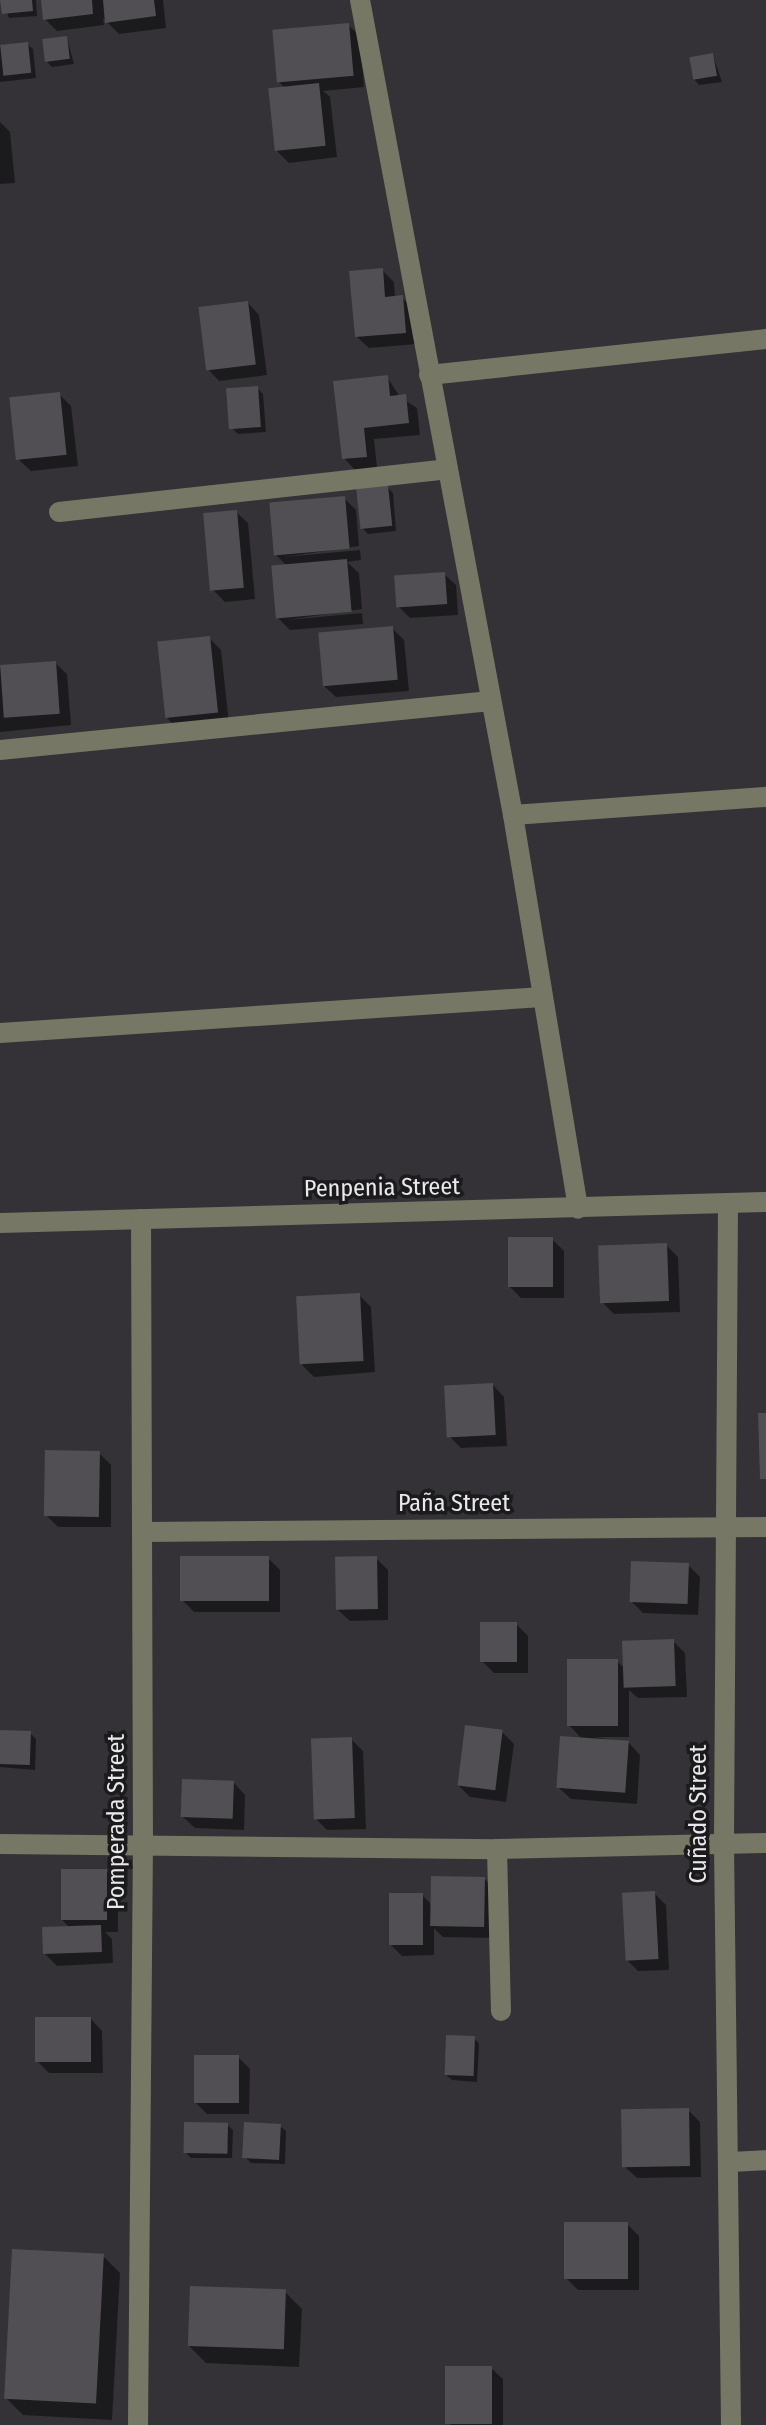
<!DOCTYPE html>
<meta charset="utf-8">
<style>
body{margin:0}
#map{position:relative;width:766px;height:2425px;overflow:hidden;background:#343236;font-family:"Fira Sans Condensed",sans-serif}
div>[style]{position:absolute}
.shadow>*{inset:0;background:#0007}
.building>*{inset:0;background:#524f54;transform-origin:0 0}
.minor>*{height:20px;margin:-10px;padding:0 10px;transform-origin:10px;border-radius:10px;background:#776}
span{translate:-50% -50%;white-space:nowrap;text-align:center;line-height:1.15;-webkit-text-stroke:7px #1b1a1c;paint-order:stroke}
.street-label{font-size:24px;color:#eae8eb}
</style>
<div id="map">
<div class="shadow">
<div style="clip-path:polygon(2px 0,36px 0,37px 16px,9px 18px)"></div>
<div style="clip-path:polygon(43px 0,163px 0,166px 28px,119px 34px,103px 18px,104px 25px,57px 31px,45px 19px)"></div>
<div style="clip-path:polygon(348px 25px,360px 36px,364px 87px,323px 91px,330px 97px,337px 157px,289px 163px,277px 151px,286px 89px,279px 82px)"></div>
<div style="clip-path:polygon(67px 38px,74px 64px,52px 67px,46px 61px)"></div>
<div style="clip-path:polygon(27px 44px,33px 49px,36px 78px,0 82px,0 46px)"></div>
<div style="clip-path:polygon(713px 55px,722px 82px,699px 85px,694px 79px)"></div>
<div style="clip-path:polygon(0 122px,10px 132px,15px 183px,0 184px)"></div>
<div style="clip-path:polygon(382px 270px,394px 282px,395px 298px,402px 298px,414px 309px,417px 344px,369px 348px,357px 337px)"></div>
<div style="clip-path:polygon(248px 303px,259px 315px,267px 375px,219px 381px,208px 369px)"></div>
<div style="clip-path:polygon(387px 377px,400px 397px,417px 408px,420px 435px,374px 439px,377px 468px,355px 470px,344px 458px)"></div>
<div style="clip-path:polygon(257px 388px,263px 394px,266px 432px,238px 434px,232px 428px)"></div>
<div style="clip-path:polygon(59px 394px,71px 406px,78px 466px,31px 471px,19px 460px)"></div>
<div style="clip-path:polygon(387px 487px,393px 493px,396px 531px,368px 534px,362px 528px)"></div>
<div style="clip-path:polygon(344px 498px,356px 510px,359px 546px,284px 557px,360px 550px,361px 560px,347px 562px,359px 573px,362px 609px,286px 620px,362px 613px,363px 624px,290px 630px,278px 618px,287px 566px,276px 555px)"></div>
<div style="clip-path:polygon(236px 512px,248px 523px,255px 599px,225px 602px,213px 590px)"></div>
<div style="clip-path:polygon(444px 574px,456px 585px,458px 615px,410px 618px,398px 606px)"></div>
<div style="clip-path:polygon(392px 628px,404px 640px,409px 691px,336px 697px,324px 686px)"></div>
<div style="clip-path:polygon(209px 638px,221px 650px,229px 724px,179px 730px,167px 718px)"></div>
<div style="clip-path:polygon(55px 663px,67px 674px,71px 725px,0 732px,0 668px)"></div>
<div style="clip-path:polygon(552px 1239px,564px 1251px,564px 1298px,521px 1298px,509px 1286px)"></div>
<div style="clip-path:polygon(666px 1245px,678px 1257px,680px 1312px,614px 1314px,602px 1302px)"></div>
<div style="clip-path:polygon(359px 1295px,371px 1307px,375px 1372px,314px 1377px,302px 1365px)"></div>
<div style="clip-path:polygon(493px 1385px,504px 1397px,507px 1446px,461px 1448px,449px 1436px)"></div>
<div style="clip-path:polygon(99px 1453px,111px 1465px,111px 1527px,58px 1527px,46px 1515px)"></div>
<div style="clip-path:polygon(268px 1558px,280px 1570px,280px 1612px,194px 1612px,182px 1600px)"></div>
<div style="clip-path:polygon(376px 1558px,388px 1570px,388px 1620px,350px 1621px,338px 1610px)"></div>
<div style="clip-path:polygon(688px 1565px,700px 1577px,698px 1615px,643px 1613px,631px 1601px)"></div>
<div style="clip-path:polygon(516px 1624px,528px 1636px,528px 1673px,494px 1673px,482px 1661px)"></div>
<div style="clip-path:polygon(673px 1641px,685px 1653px,687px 1697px,638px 1698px,629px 1690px,629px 1737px,595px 1737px,629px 1743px,640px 1755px,637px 1804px,571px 1799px,559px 1788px,583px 1740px,569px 1725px,617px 1661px,625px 1669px)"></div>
<div style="clip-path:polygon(0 1732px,30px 1733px,36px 1739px,35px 1770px,0 1767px)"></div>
<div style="clip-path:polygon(502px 1732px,514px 1744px,506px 1802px,470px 1797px,458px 1785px)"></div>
<div style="clip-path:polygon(351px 1739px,363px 1751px,366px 1829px,327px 1830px,315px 1818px)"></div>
<div style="clip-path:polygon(234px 1783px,245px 1795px,244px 1830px,195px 1828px,183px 1817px)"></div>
<div style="clip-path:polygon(106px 1871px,118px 1883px,118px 1932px,105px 1932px,112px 1939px,113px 1963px,57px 1966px,45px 1954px,71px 1929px,62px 1920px)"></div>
<div style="clip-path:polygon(485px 1879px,496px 1891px,496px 1938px,443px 1937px,434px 1928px,434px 1955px,402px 1956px,390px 1944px,422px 1895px,432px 1905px)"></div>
<div style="clip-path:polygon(654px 1893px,666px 1905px,669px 1970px,638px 1971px,626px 1959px)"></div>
<div style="clip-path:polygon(91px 2019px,102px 2031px,103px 2073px,49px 2073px,37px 2061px)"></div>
<div style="clip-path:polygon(474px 2038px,479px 2044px,477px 2082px,452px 2080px,446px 2075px)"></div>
<div style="clip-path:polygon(238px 2057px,250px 2069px,249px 2114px,207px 2114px,195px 2102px)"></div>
<div style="clip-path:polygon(688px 2110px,700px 2122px,701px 2177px,637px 2178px,625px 2167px)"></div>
<div style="clip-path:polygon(227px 2125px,233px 2130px,232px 2158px,191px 2158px,185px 2152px)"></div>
<div style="clip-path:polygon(280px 2126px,286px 2131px,285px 2164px,251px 2163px,245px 2157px)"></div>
<div style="clip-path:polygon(627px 2224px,639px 2236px,639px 2290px,578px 2290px,566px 2278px)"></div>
<div style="clip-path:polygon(103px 2256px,120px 2273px,112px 2420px,23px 2415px,6px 2398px)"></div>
<div style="clip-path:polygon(285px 2292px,302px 2309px,299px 2367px,206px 2363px,189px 2346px)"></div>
<div style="clip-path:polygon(491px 2368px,503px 2379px,503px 2425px,450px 2425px)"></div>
</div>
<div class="building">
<div style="clip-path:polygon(0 0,32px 0,33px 11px,2px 14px)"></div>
<div style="clip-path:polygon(41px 0,92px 0,93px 14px,43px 20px)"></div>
<div style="clip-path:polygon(103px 0,154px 0,156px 16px,105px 23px)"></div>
<div style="left:349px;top:23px;width:53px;height:77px;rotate:85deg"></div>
<div style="left:67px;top:36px;width:23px;height:25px;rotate:83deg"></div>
<div style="left:28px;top:42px;width:31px;height:28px;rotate:84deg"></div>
<div style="left:713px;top:53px;width:23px;height:24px;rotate:80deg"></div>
<div style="left:319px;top:83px;width:63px;height:51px;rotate:84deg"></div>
<div style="clip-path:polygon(383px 268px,385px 297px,403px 295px,406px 333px,355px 337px,349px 271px)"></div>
<div style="left:248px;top:301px;width:64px;height:50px;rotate:83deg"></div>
<div style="clip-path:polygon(388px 375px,390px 396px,406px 394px,409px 423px,364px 428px,367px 457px,342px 459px,333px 381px)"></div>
<div style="left:258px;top:386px;width:41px;height:32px;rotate:86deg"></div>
<div style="left:60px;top:392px;width:63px;height:51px;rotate:84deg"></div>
<div style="left:388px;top:485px;width:41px;height:32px;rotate:84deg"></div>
<div style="left:345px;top:496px;width:53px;height:76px;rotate:85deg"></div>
<div style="left:237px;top:510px;width:78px;height:34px;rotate:85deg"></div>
<div style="left:347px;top:559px;width:53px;height:76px;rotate:85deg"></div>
<div style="left:445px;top:572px;width:32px;height:51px;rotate:86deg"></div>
<div style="left:393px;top:626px;width:54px;height:75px;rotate:85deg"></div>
<div style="left:210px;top:636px;width:77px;height:53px;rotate:84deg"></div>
<div style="left:56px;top:661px;width:53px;height:56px;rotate:86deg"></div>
<div style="left:508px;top:1237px;width:45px;height:50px"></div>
<div style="left:667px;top:1243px;width:58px;height:69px;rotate:88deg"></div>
<div style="left:360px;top:1293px;width:68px;height:64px;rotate:87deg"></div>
<div style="left:493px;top:1383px;width:52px;height:49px;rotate:87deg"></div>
<div style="clip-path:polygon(758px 1413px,766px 1413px,766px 1479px,760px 1479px)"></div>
<div style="left:45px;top:1450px;width:55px;height:66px;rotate:1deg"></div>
<div style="left:180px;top:1556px;width:89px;height:45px"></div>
<div style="left:377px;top:1556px;width:53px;height:42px;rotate:89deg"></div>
<div style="left:631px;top:1561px;width:58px;height:41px;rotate:2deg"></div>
<div style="left:480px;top:1622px;width:37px;height:40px"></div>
<div style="left:674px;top:1639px;width:47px;height:52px;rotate:88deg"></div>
<div style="left:567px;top:1659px;width:51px;height:67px"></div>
<div style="left:465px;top:1725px;width:38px;height:61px;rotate:7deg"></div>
<div style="left:0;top:1730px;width:31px;height:34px;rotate:2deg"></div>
<div style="left:560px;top:1736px;width:69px;height:52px;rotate:4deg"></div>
<div style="left:352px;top:1737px;width:81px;height:41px;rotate:88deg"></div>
<div style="left:182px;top:1779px;width:52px;height:38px;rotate:2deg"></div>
<div style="left:61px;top:1869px;width:46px;height:51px"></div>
<div style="left:431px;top:1876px;width:54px;height:50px;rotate:1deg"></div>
<div style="left:655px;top:1891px;width:68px;height:33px;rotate:87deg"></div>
<div style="left:389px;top:1893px;width:34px;height:52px"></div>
<div style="left:101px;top:1925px;width:27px;height:59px;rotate:88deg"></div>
<div style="left:35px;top:2017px;width:56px;height:45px"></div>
<div style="left:446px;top:2035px;width:29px;height:40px;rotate:2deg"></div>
<div style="left:194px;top:2055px;width:45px;height:48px"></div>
<div style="left:689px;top:2108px;width:58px;height:68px;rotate:89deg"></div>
<div style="left:184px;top:2122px;width:44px;height:31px;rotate:1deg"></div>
<div style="left:244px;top:2122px;width:37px;height:36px;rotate:3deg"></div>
<div style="left:564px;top:2222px;width:64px;height:57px"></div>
<div style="left:12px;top:2249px;width:92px;height:150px;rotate:3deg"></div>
<div style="left:190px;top:2286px;width:96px;height:60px;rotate:2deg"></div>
<div style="left:445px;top:2366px;width:47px;height:58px"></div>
</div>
<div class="minor">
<div style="left:360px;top:0;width:829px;rotate:79.37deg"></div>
<div style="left:513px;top:815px;width:399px;rotate:80.6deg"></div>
<div style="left:429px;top:375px;width:339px;rotate:-6.1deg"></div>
<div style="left:59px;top:512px;width:390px;rotate:-6.3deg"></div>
<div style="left:0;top:750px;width:493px;rotate:-5.7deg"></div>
<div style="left:513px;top:815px;width:254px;rotate:-4.1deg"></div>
<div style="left:0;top:1033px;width:543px;rotate:-3.8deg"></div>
<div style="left:728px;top:1203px;width:641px;rotate:90.36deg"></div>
<div style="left:724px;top:1844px;width:581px;rotate:89.31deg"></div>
<div style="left:0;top:1223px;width:766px;rotate:-1.57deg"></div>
<div style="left:142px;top:1532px;width:624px;rotate:-0.46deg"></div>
<div style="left:0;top:1844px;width:497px;rotate:0.6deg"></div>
<div style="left:497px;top:1849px;width:269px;rotate:-1.3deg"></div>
<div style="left:497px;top:1849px;width:162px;rotate:88.6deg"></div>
<div style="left:731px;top:2162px;width:35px;rotate:-3deg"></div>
<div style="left:138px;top:2425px;width:579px;rotate:-89.51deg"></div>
<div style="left:143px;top:1846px;width:627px;rotate:-90.18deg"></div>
</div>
<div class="street-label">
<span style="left:382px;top:1188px;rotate:-1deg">Penpenia Street</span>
<span style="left:454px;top:1504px">Paña Street</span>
<span style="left:699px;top:1814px;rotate:-90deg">Cuñado Street</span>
<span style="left:117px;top:1822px;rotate:-90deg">Pomperada Street</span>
</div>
</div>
